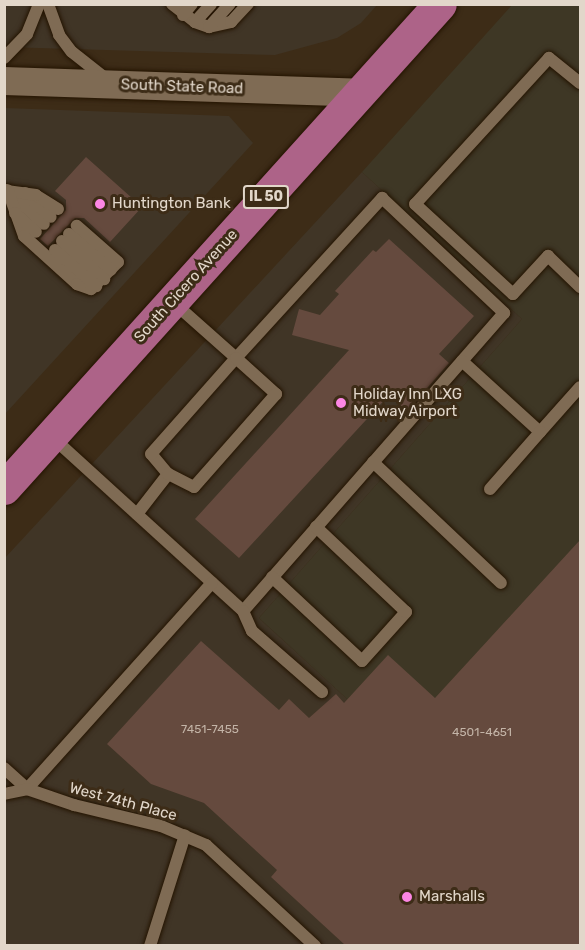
<!DOCTYPE html>
<style>
body{margin:0}
#map{position:relative;width:585px;height:950px;overflow:hidden;background:#3d2c17;font-family:Rubik,sans-serif}
div>[style]{position:absolute}
.commercial>*{inset:0;background:#403526}
.industrial>*{inset:0;background:#3e3725}
.building>*{inset:0;background:#654a3e}
.roads{filter:drop-shadow(0 0 2px #241401) drop-shadow(0 0 2px #241401)}
.service>*{height:12px;margin:-6px;padding:0 6px;transform-origin:6px;border-radius:6px;background:#7f6b54}
.tertiary>*{height:28px;margin:-14px;padding:0 14px;transform-origin:14px;border-radius:14px;background:#7f6b54}
.primary>*{height:33px;margin:-16.5px;padding:0 16.5px;transform-origin:16.5px;border-radius:16.5px;background:#ad6388}
.dots>*{width:16px;height:16px;translate:-50% -50%;box-sizing:border-box;border:3px solid #3d2c17;border-radius:50%}
span{translate:-50% -50%;white-space:nowrap;text-align:center;line-height:1.15;-webkit-text-stroke:6px #3d2c17;paint-order:stroke}
.number-label{font-size:12px;color:#c3b4a7}
.number-label span{-webkit-text-stroke-width:0}
.shield-label span{padding:2px 4px;background:#3d2c17;border:2px solid;border-radius:4px;-webkit-text-stroke-width:0}
.shield-label{font-size:14px;color:#e2d7ca;font-weight:700}
.street-label{font-size:15px;color:#e2d7ca}
.poi-label{font-size:15px;color:#e2d7ca}
.left{translate:0 -50%;text-align:left}
.frame{position:absolute;inset:0;border:6px solid #e2d7ca;pointer-events:none}
</style>
<div id="map">
<div class="commercial">
<div style="clip-path:polygon(5px 5px,377px 5px,361px 23px,337px 38px,275px 55px,5px 47px)"></div>
<div style="clip-path:polygon(5px 108px,229px 116px,253px 143px,5px 414px)"></div>
<div style="clip-path:polygon(362px 172px,522px 319px,259px 618px,580px 913px,580px 945px,5px 945px,4px 559px)"></div>
</div>
<div class="industrial">
<div style="clip-path:polygon(512px 5px,580px 5px,580px 913px,259px 618px,522px 319px,362px 172px)"></div>
</div>
<div class="building">
<div style="clip-path:polygon(86px 157px,142px 207px,110px 242px,84px 218px,75px 218px,48px 246px,40px 239px,66px 210px,66px 200px,55px 191px)"></div>
<div style="clip-path:polygon(389px 239px,474px 316px,439px 354px,449px 363px,407px 411px,389px 395px,239px 558px,195px 519px,349px 350px,292px 335px,299px 309px,320px 315px,339px 294px,335px 291px,373px 250px,376px 252px)"></div>
<div style="clip-path:polygon(580px 540px,580px 945px,345px 945px,271px 877px,277px 870px,204px 803px,151px 784px,107px 744px,201px 641px,279px 710px,289px 699px,309px 718px,336px 694px,344px 703px,388px 655px,435px 698px)"></div>
</div>
<div class="roads">
<div class="service">
<div style="left:48px;top:4px;width:33px;rotate:70deg"></div>
<div style="left:59px;top:35px;width:21px;rotate:53deg"></div>
<div style="left:72px;top:52px;width:42px;rotate:38.2deg"></div>
<div style="left:172px;top:4px;width:29px;rotate:38deg"></div>
<div style="left:195px;top:22px;width:15px;rotate:20deg"></div>
<div style="left:209px;top:27px;width:23px;rotate:-13deg"></div>
<div style="left:231px;top:22px;width:25px;rotate:-47deg"></div>
<div style="left:183px;top:15px;width:14px;rotate:-51deg"></div>
<div style="left:195px;top:22px;width:24px;rotate:-48deg"></div>
<div style="left:209px;top:27px;width:31px;rotate:-48deg"></div>
<div style="left:4px;top:58px;width:33px;rotate:-46deg"></div>
<div style="left:27px;top:34px;width:32px;rotate:-68deg"></div>
<div style="left:580px;top:83px;width:40px;rotate:-141deg"></div>
<div style="left:549px;top:58px;width:198px;rotate:132.5deg"></div>
<div style="left:415px;top:204px;width:133px;rotate:42.6deg"></div>
<div style="left:513px;top:294px;width:52px;rotate:-47.4deg"></div>
<div style="left:548px;top:256px;width:45px;rotate:44.1deg"></div>
<div style="left:7px;top:190px;width:50px;rotate:42.6deg"></div>
<div style="left:25px;top:193px;width:35px;rotate:43deg"></div>
<div style="left:58px;top:209px;width:26px;rotate:-148deg"></div>
<div style="left:36px;top:195px;width:28px;rotate:-172deg"></div>
<div style="left:8px;top:191px;width:48px;rotate:70.4deg"></div>
<div style="left:24px;top:236px;width:72px;rotate:42.2deg"></div>
<div style="left:77px;top:284px;width:15px;rotate:20deg"></div>
<div style="left:91px;top:289px;width:38px;rotate:-45deg"></div>
<div style="left:118px;top:262px;width:55px;rotate:-138.7deg"></div>
<div style="left:15px;top:213px;width:28px;rotate:42deg"></div>
<div style="left:69px;top:234px;width:55px;rotate:40.6deg"></div>
<div style="left:62px;top:241px;width:57px;rotate:42.1deg"></div>
<div style="left:55px;top:250px;width:55px;rotate:41.3deg"></div>
<div style="left:173px;top:302px;width:84px;rotate:41.6deg"></div>
<div style="left:236px;top:358px;width:217px;rotate:-47.6deg"></div>
<div style="left:382px;top:198px;width:168px;rotate:43.3deg"></div>
<div style="left:504px;top:313px;width:396px;rotate:131.2deg"></div>
<div style="left:462px;top:361px;width:105px;rotate:42.3deg"></div>
<div style="left:540px;top:432px;width:60px;rotate:-48.4deg"></div>
<div style="left:52px;top:437px;width:258px;rotate:42.3deg"></div>
<div style="left:243px;top:611px;width:22px;rotate:66deg"></div>
<div style="left:252px;top:631px;width:93px;rotate:41.1deg"></div>
<div style="left:373px;top:462px;width:176px;rotate:43.4deg"></div>
<div style="left:490px;top:489px;width:76px;rotate:-48.7deg"></div>
<div style="left:137px;top:514px;width:51px;rotate:-52.2deg"></div>
<div style="left:168px;top:474px;width:26px;rotate:-130deg"></div>
<div style="left:151px;top:454px;width:128px;rotate:-48.5deg"></div>
<div style="left:236px;top:358px;width:54px;rotate:42deg"></div>
<div style="left:276px;top:394px;width:124px;rotate:131.4deg"></div>
<div style="left:194px;top:487px;width:29px;rotate:-153deg"></div>
<div style="left:272px;top:577px;width:123px;rotate:43deg"></div>
<div style="left:362px;top:661px;width:66px;rotate:-48.1deg"></div>
<div style="left:406px;top:612px;width:124px;rotate:-136.6deg"></div>
<div style="left:4px;top:768px;width:31px;rotate:42deg"></div>
<div style="left:27px;top:789px;width:50px;rotate:18.8deg"></div>
<div style="left:74px;top:805px;width:89px;rotate:13.6deg"></div>
<div style="left:161px;top:826px;width:49px;rotate:22.9deg"></div>
<div style="left:206px;top:845px;width:149px;rotate:42.8deg"></div>
<div style="left:27px;top:789px;width:277px;rotate:-48.1deg"></div>
<div style="left:4px;top:794px;width:24px;rotate:-12deg"></div>
<div style="left:150px;top:946px;width:116px;rotate:-72.5deg"></div>
</div>
<div class="tertiary">
<div style="left:4px;top:81px;width:357px;rotate:1.9deg"></div>
</div>
<div class="primary">
<div style="left:4px;top:488px;width:651px;rotate:-47.99deg"></div>
</div>
</div>
<div class="dots">
<div style="left:100px;top:204px;background:#fc86e4"></div>
<div style="left:341px;top:403px;background:#fc86e4"></div>
<div style="left:407px;top:897px;background:#fc86e4"></div>
</div>
<div class="number-label">
<span style="left:210px;top:730px">7451-7455</span>
<span style="left:482px;top:733px">4501-4651</span>
</div>
<div class="shield-label">
<span style="left:266px;top:197px">IL 50</span>
</div>
<div class="street-label">
<span style="left:182px;top:87px;rotate:2deg">South State Road</span>
<span style="left:186px;top:286px;rotate:-48deg">South Cicero Avenue</span>
<span style="left:123px;top:802px;rotate:15deg">West 74th Place</span>
</div>
<div class="poi-label">
<span class="left" style="left:112px;top:204px">Huntington Bank</span>
<span class="left" style="left:353px;top:403px">Holiday Inn LXG<br>Midway Airport</span>
<span class="left" style="left:419px;top:897px">Marshalls</span>
</div>
<div class="frame"></div>
</div>
